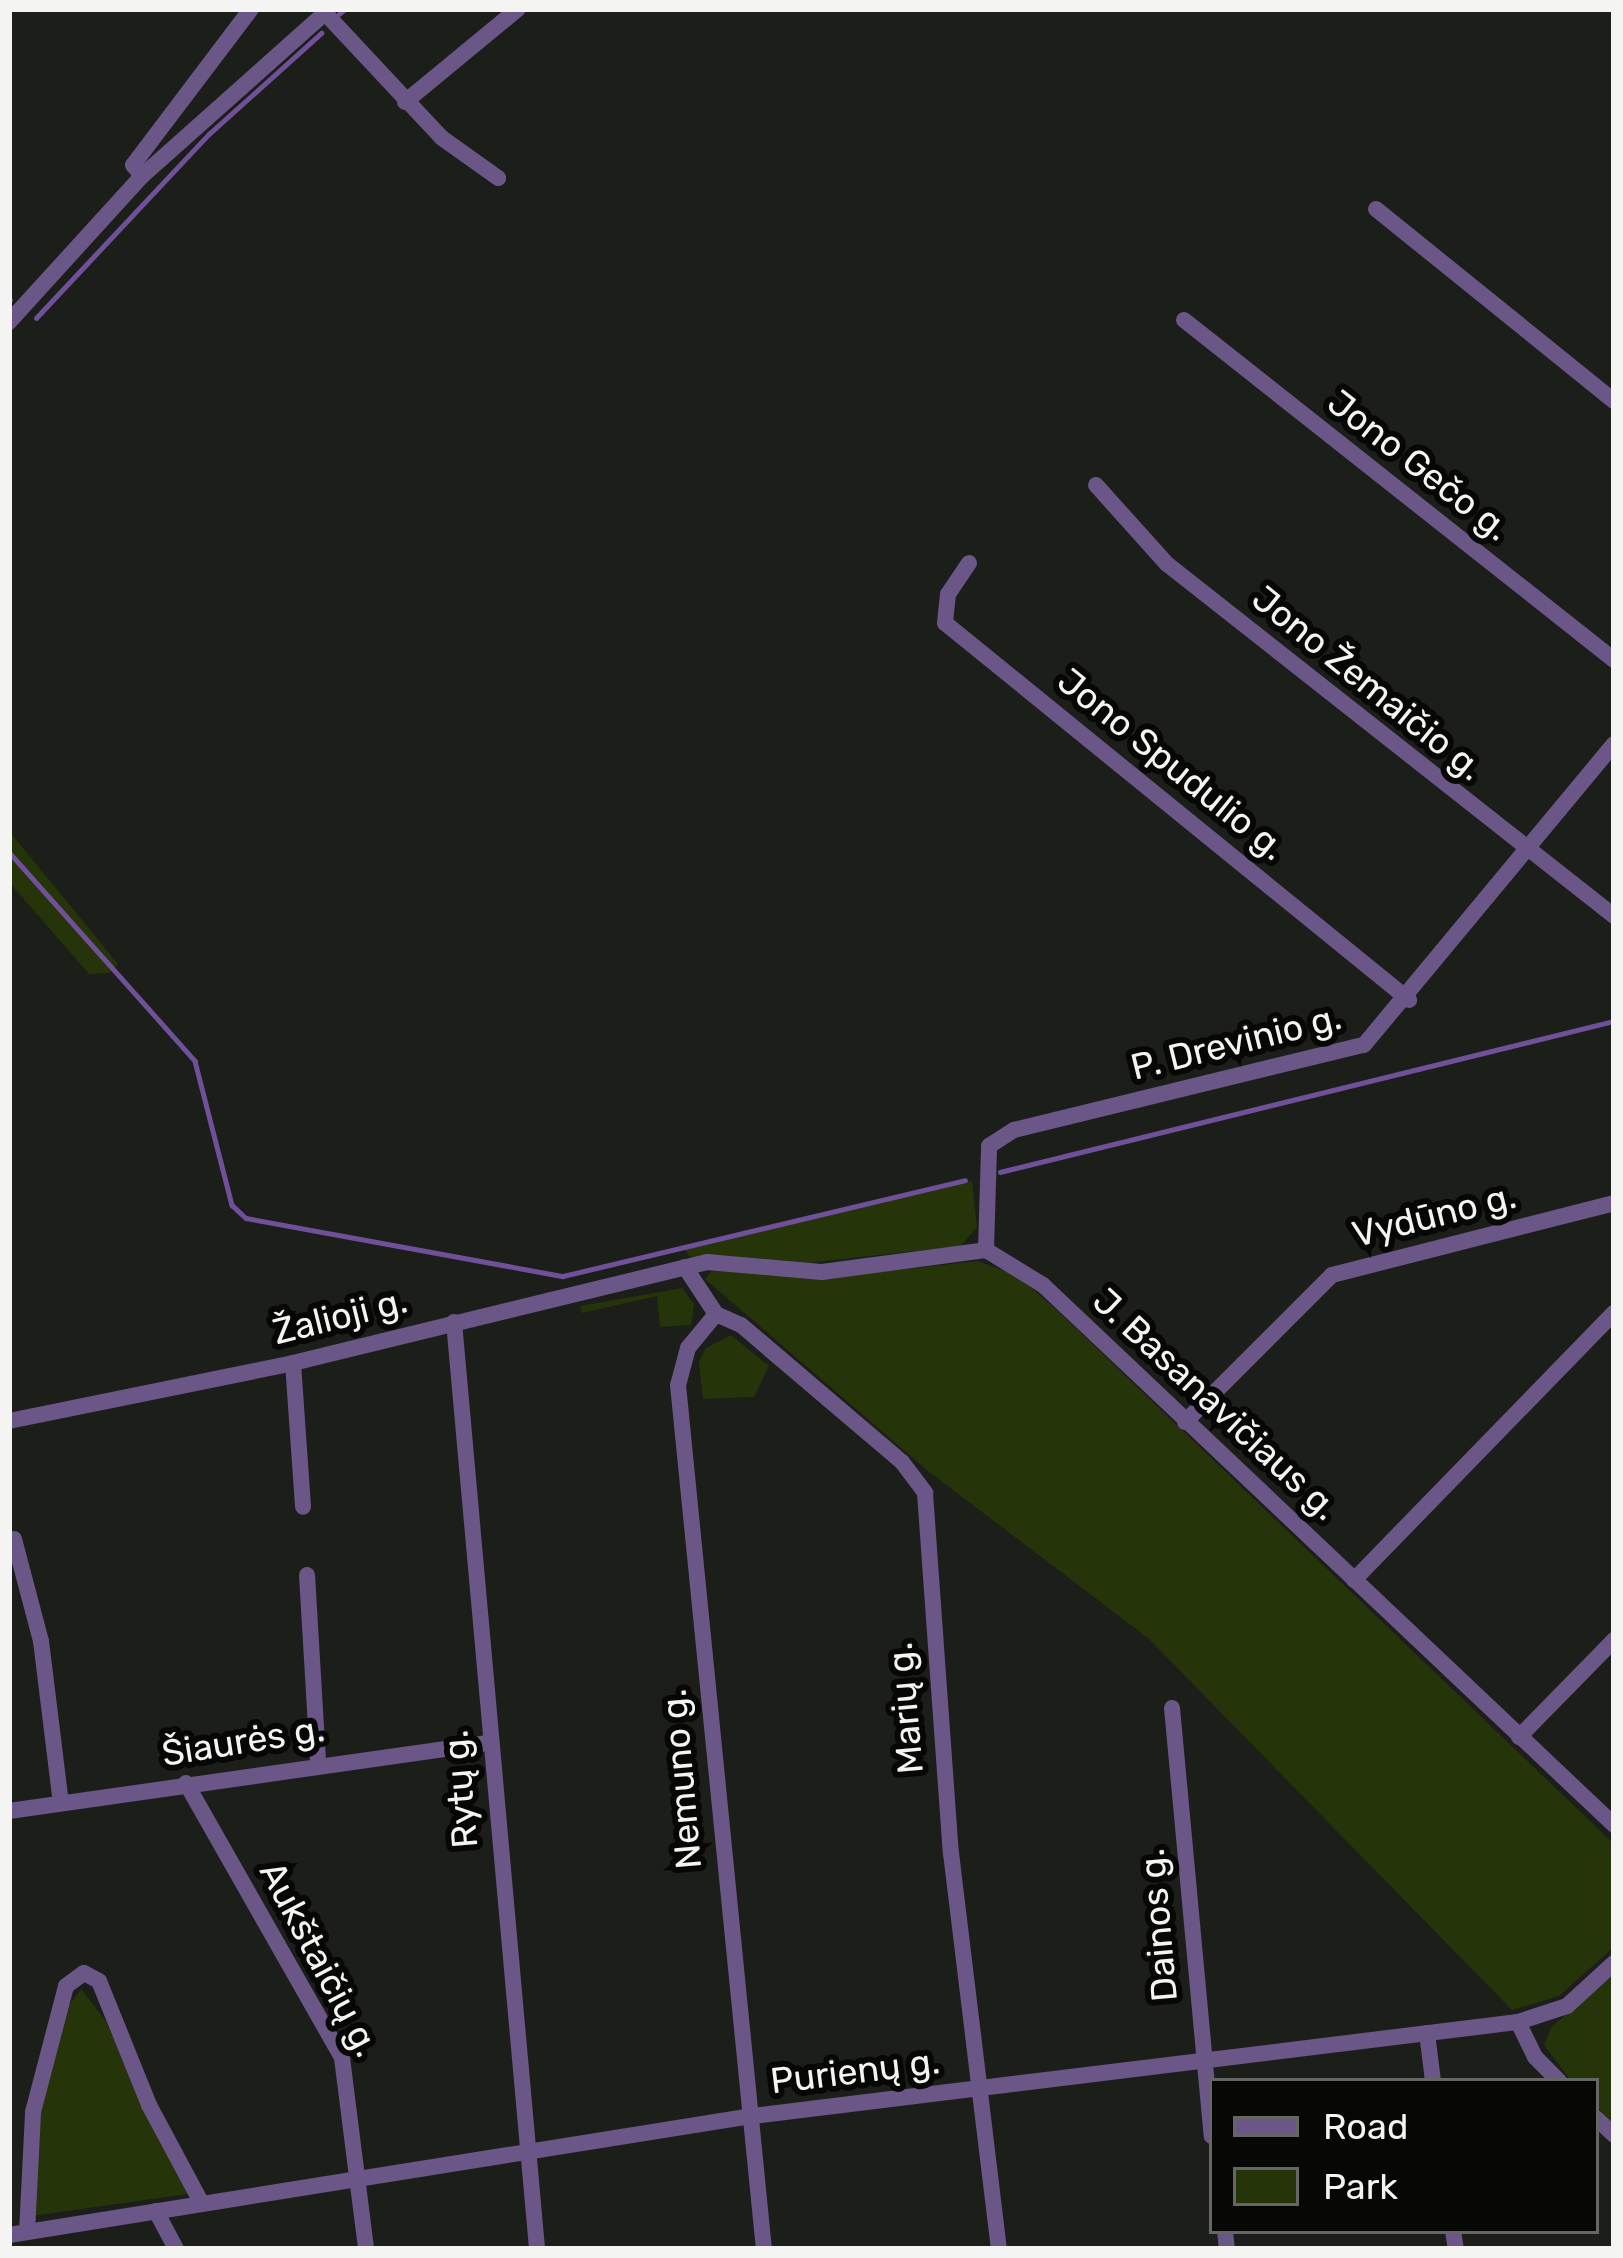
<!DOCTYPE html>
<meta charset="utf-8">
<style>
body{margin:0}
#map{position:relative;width:1623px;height:2258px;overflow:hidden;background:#1c1e1a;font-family:Rubik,sans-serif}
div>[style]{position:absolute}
.green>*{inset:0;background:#26340a}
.stream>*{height:4.5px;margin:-2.25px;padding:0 2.25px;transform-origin:2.25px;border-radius:2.25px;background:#71509a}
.street>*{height:16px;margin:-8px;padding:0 8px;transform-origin:8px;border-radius:8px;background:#6a5687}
span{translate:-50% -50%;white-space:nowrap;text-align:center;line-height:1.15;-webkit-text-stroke:12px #070806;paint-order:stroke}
.street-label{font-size:36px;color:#f4f5f2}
.frame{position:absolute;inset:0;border:12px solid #f4f5f2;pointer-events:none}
.legend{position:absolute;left:1209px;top:2078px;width:390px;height:156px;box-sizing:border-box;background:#070806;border:3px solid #666764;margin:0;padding:15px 21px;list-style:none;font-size:36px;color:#f4f5f2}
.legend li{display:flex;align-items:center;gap:24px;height:60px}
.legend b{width:60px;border:3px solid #666764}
</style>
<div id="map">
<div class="green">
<div style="clip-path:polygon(9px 831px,118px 964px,109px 973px,89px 974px,9px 882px)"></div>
<div style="clip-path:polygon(972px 1181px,977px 1227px,961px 1246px,806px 1263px,690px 1257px,685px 1250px)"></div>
<div style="clip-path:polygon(978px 1261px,1018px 1276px,1059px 1312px,1614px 1844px,1614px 1947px,1559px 1996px,1512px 2010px,1148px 1638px,928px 1471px,705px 1279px,714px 1268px,816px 1279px)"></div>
<div style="clip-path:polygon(682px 1288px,694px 1304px,691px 1325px,660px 1327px,657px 1296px,582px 1313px,580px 1306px)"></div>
<div style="clip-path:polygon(731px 1335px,769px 1366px,754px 1397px,703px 1399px,699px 1362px,706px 1348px)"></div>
<div style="clip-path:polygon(1614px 1975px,1614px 2124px,1596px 2106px,1596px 2081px,1571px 2081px,1544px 2045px,1552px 2026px)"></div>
<div style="clip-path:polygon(81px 1989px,105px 2020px,188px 2194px,32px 2216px,43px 2092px,68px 2007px)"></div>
</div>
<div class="stream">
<div style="left:339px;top:14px;width:8px;rotate:-40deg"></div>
<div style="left:9px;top:300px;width:2px"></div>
<div style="left:36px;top:318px;width:253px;rotate:-46.8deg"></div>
<div style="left:209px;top:134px;width:151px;rotate:-42deg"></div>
<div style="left:9px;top:852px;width:280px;rotate:48.3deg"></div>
<div style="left:195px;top:1061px;width:149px;rotate:75.6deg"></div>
<div style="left:232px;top:1205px;width:19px;rotate:43deg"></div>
<div style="left:246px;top:1218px;width:322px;rotate:10.4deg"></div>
<div style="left:563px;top:1276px;width:413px;rotate:-13.4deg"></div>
<div style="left:1000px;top:1172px;width:632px;rotate:-13.82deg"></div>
</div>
<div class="street">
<div style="left:405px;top:102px;width:146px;rotate:-39.5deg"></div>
<div style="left:142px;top:176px;width:14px;rotate:-129deg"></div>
<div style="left:133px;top:165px;width:196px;rotate:-52.9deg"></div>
<div style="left:1376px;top:209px;width:306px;rotate:38.9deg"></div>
<div style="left:1184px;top:320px;width:548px;rotate:38.33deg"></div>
<div style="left:9px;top:322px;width:197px;rotate:-47.7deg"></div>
<div style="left:142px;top:176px;width:245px;rotate:-41.7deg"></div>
<div style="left:325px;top:13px;width:171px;rotate:46.9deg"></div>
<div style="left:442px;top:138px;width:69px;rotate:35.5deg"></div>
<div style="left:1096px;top:485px;width:106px;rotate:48.1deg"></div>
<div style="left:1167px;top:564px;width:569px;rotate:38.22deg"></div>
<div style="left:969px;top:563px;width:37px;rotate:124deg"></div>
<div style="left:948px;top:594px;width:29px;rotate:96deg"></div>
<div style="left:945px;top:623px;width:598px;rotate:39.09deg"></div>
<div style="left:986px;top:1250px;width:104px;rotate:-88.3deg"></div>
<div style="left:989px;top:1146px;width:30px;rotate:-33deg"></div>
<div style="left:1014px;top:1130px;width:360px;rotate:-13.7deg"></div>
<div style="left:1364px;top:1045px;width:391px;rotate:-50.3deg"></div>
<div style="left:685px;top:1267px;width:56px;rotate:56.6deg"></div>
<div style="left:716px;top:1314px;width:27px;rotate:24deg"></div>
<div style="left:741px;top:1325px;width:211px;rotate:40.4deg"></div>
<div style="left:902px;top:1462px;width:39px;rotate:53deg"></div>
<div style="left:925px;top:1493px;width:361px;rotate:85.9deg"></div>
<div style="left:951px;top:1853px;width:399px;rotate:83.1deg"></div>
<div style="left:716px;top:1314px;width:44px;rotate:129.5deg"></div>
<div style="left:688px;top:1348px;width:38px;rotate:105deg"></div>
<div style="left:678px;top:1385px;width:868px;rotate:84.32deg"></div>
<div style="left:454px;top:1322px;width:931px;rotate:84.88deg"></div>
<div style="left:293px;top:1363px;width:144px;rotate:86deg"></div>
<div style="left:9px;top:1421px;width:290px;rotate:-11.5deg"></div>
<div style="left:293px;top:1363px;width:426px;rotate:-13.7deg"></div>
<div style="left:707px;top:1262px;width:115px;rotate:5deg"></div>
<div style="left:822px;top:1272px;width:165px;rotate:-7.6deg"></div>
<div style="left:986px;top:1250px;width:67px;rotate:31.6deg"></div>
<div style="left:1043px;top:1285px;width:786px;rotate:43.4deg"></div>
<div style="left:1185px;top:1422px;width:208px;rotate:-45deg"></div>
<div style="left:1332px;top:1275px;width:291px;rotate:-14.3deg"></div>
<div style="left:14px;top:1539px;width:106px;rotate:75.2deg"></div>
<div style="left:41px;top:1641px;width:163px;rotate:83deg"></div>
<div style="left:307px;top:1575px;width:187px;rotate:86.6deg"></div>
<div style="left:1354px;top:1580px;width:373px;rotate:-45.8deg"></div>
<div style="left:1172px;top:1708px;width:430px;rotate:84.7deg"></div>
<div style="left:1519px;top:1737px;width:136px;rotate:-45.6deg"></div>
<div style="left:186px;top:1783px;width:316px;rotate:60.4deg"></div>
<div style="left:342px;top:2058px;width:193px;rotate:82.8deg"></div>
<div style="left:9px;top:1811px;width:484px;rotate:-8.1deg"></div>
<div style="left:1518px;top:2022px;width:39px;rotate:64deg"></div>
<div style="left:1535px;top:2057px;width:34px;rotate:45deg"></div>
<div style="left:1427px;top:2033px;width:48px;rotate:82.9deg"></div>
<div style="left:1596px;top:2118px;width:25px;rotate:43deg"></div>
<div style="left:156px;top:2211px;width:43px;rotate:62.2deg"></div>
<div style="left:1225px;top:2231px;width:18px;rotate:84deg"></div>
<div style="left:1453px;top:2231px;width:18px;rotate:81deg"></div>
<div style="left:27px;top:2232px;width:120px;rotate:-87.1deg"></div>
<div style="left:33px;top:2112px;width:130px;rotate:-75.3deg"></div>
<div style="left:66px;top:1986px;width:22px;rotate:-36deg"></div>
<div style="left:84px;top:1973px;width:17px;rotate:28deg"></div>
<div style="left:99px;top:1981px;width:134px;rotate:68deg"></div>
<div style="left:149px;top:2105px;width:112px;rotate:61.8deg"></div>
<div style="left:9px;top:2235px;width:745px;rotate:-9.11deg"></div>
<div style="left:745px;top:2117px;width:779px;rotate:-7.01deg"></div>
<div style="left:1518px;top:2022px;width:52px;rotate:-18.1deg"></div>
<div style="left:1567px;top:2006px;width:64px;rotate:-42.5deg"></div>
</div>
<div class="street-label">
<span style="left:1419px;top:465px;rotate:38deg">Jono Gečo g.</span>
<span style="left:1368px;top:683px;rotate:39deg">Jono Žemaičio g.</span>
<span style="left:1172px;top:764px;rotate:39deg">Jono Spudulio g.</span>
<span style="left:1236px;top:1042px;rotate:-14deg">P. Drevinio g.</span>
<span style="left:1434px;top:1215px;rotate:-14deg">Vydūno g.</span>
<span style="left:340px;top:1316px;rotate:-14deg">Žalioji g.</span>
<span style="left:1216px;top:1404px;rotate:43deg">J. Basanavičiaus g.</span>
<span style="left:905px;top:1708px;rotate:-95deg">Marių g.</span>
<span style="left:243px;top:1741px;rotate:-9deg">Šiaurės g.</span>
<span style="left:681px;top:1779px;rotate:-95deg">Nemuno g.</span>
<span style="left:460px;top:1789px;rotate:-95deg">Rytų g.</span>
<span style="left:1158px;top:1925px;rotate:-95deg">Dainos g.</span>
<span style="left:320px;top:1959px;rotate:62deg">Aukštaičių g.</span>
<span style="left:855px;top:2071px;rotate:-7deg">Purienų g.</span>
</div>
<div class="frame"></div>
<ul class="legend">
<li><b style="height:15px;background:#6a5687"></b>Road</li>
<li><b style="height:33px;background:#26340a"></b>Park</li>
</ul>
</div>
